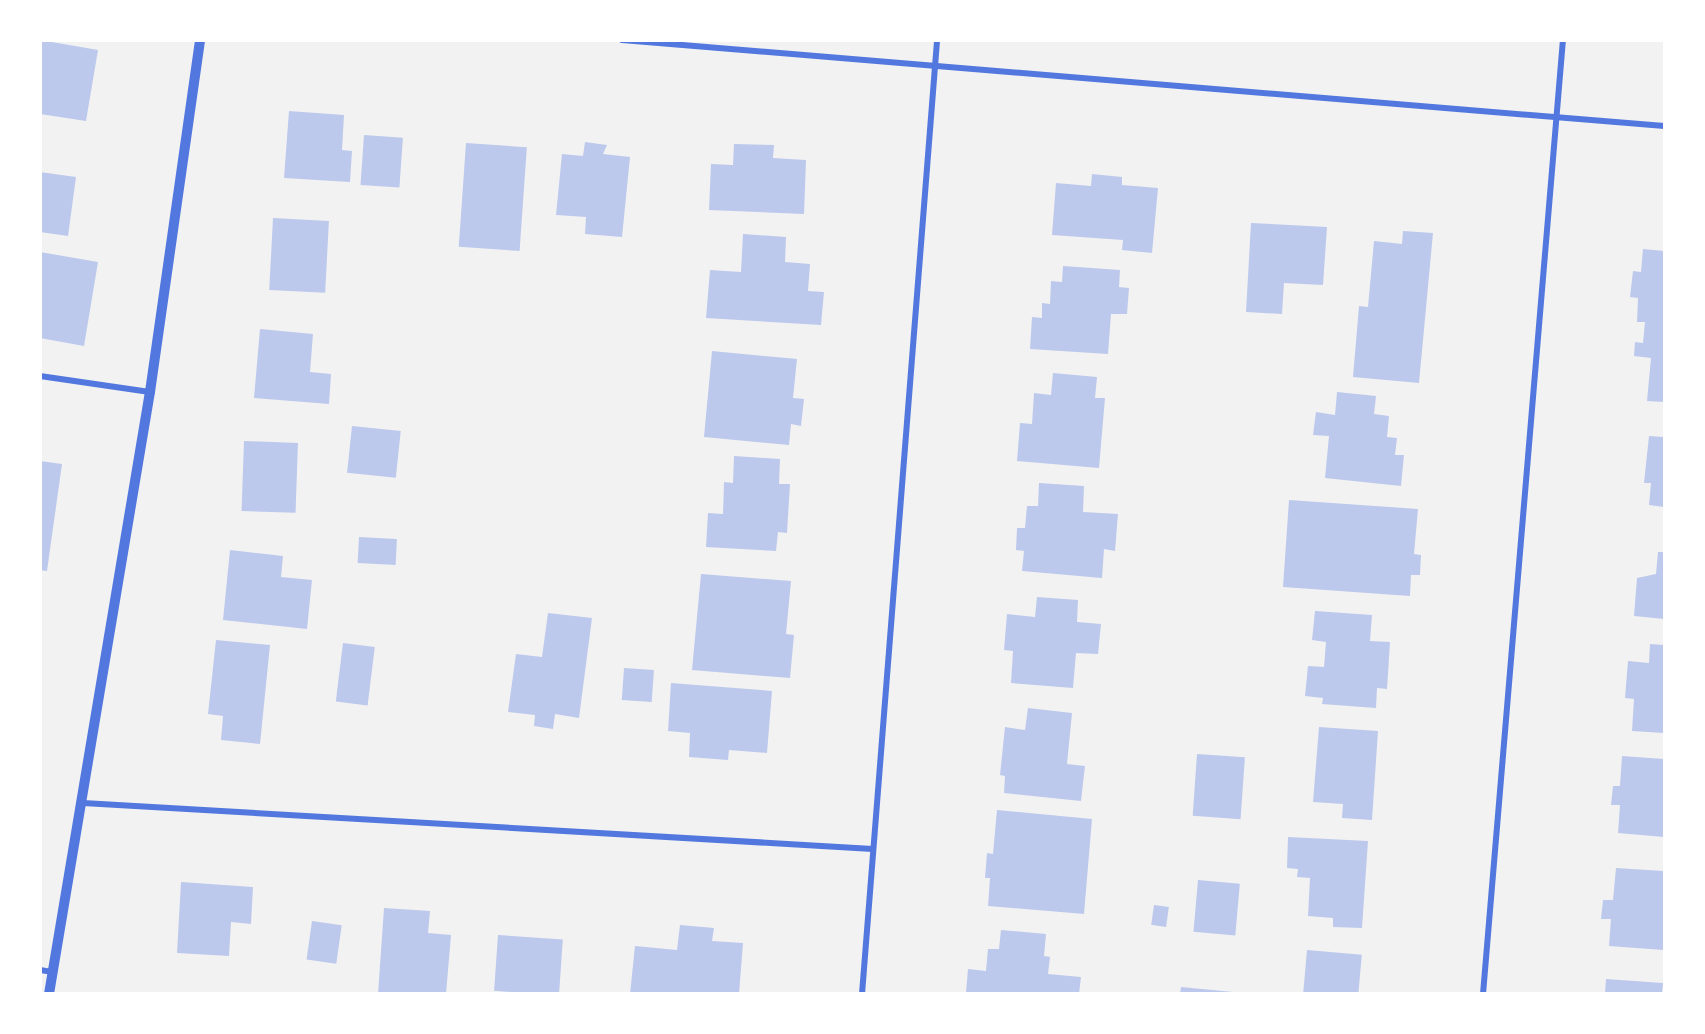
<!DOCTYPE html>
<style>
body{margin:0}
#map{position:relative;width:1705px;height:1034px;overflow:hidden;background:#f2f2f2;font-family:Barlow,sans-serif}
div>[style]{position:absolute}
.building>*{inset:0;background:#bdc9ec;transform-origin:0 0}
.minor>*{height:6px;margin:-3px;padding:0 3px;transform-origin:3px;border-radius:3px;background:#5277de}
.tertiary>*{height:10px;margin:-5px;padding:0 5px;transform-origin:5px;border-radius:5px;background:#5277de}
span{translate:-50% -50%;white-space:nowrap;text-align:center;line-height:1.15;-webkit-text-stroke:4.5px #fff;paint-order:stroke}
.frame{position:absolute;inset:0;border:42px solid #fff;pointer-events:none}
</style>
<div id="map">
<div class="building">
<div style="clip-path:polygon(40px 40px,98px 50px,86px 121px,40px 114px)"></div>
<div style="clip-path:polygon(289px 111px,344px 115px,342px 150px,352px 151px,350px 182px,284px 178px)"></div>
<div style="left:364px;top:135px;width:39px;height:50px;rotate:4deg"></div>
<div style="clip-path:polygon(585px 142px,607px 145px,603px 154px,630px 157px,622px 237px,585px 234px,586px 217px,556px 215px,562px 154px,583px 156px)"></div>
<div style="left:466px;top:143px;width:61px;height:104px;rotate:4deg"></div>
<div style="clip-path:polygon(734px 144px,774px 145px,773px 158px,806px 160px,804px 214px,709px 210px,711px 164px,733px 165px)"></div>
<div style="clip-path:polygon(40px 172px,76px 177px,68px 236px,40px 232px)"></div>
<div style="clip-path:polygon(1092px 174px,1122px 177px,1122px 185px,1158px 188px,1152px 253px,1122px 250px,1123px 240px,1052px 235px,1056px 183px,1091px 186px)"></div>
<div style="left:273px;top:218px;width:56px;height:72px;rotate:3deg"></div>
<div style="clip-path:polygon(1251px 223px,1327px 227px,1323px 285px,1284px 283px,1282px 314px,1246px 312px)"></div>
<div style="clip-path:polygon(1403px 231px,1433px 233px,1419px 383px,1353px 377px,1359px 306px,1368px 307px,1374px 241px,1402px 244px)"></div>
<div style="clip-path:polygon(743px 234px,786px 237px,785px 262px,810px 264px,808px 291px,824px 292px,821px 325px,706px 318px,710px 270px,741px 272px)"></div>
<div style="clip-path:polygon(1643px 249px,1664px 251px,1664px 402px,1647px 401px,1651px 358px,1634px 356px,1635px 342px,1643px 343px,1645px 322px,1637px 322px,1638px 298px,1630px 297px,1633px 271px,1641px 272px)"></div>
<div style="clip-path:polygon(40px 252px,98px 262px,84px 346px,40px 338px)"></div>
<div style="clip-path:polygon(1063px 266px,1120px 270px,1119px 287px,1129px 288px,1127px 314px,1111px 314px,1108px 354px,1030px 349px,1032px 317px,1042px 318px,1042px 303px,1050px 304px,1051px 281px,1062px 282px)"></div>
<div style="clip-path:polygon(260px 329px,313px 334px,310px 372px,331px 374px,329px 404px,254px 398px)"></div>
<div style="clip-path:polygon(712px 351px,797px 359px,793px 398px,804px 399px,801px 426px,791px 424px,789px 445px,704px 437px)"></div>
<div style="clip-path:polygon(1053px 373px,1097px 377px,1095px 398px,1105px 398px,1099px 468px,1017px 461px,1020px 423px,1032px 424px,1034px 393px,1051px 395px)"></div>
<div style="clip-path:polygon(1337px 392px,1376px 396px,1374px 414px,1389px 416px,1387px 437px,1397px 438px,1395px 455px,1404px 455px,1401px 486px,1325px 478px,1329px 436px,1313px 435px,1316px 412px,1335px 415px)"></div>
<div style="left:352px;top:426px;width:49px;height:47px;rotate:6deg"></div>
<div style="clip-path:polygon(1649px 436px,1664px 437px,1664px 507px,1649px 505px,1651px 483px,1644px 483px)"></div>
<div style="left:244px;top:441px;width:54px;height:70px;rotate:2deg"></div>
<div style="clip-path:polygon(734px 456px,780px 459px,779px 484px,790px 484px,787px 533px,778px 532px,776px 551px,706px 547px,708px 513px,723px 514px,724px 482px,733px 483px)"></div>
<div style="clip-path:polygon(40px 461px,62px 464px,47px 571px,40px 570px)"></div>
<div style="clip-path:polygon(1039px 483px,1084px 486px,1083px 512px,1118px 514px,1115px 551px,1104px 549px,1102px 578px,1022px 571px,1024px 551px,1016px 550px,1017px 528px,1025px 528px,1027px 506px,1038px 506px)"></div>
<div style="clip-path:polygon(1289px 500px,1418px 509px,1414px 554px,1421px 555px,1420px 575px,1411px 575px,1410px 596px,1283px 587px)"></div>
<div style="left:359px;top:537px;width:38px;height:26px;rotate:3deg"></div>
<div style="clip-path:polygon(230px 550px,283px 556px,281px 577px,312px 580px,307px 629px,223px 620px)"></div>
<div style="clip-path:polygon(1658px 552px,1664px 552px,1664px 619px,1634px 616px,1637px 578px,1656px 574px)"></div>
<div style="clip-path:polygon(701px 574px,791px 581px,786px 634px,794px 635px,790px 678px,692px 670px)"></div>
<div style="clip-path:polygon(1037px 597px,1078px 600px,1077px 622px,1101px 624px,1098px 654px,1076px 653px,1073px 688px,1011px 683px,1013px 651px,1004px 650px,1007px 614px,1035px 617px)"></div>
<div style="clip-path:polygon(1315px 611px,1372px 615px,1370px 641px,1390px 642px,1387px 689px,1377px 688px,1376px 708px,1322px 704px,1323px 698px,1305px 696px,1308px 666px,1324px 667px,1326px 642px,1312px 640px)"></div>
<div style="clip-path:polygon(548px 613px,592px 618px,579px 718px,555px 714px,553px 729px,534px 726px,535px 715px,508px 712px,516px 654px,542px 657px)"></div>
<div style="clip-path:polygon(216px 640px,270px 645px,260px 744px,221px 740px,223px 716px,208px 714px)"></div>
<div style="left:343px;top:643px;width:32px;height:59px;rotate:7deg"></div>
<div style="clip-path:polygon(1650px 644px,1664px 645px,1664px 733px,1632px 731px,1634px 699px,1625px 698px,1628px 661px,1649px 663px)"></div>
<div style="left:624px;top:668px;width:30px;height:32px;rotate:4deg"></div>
<div style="clip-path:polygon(671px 683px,772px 691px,767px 753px,729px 750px,728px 760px,689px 757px,690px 733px,668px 731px)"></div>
<div style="clip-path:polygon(1028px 708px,1072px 713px,1067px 764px,1085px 766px,1081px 801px,1004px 793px,1005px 776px,1000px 775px,1005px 727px,1025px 730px)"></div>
<div style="clip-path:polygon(1319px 727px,1378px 731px,1372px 820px,1342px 818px,1343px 804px,1313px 802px)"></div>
<div style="left:1197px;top:754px;width:48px;height:62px;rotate:4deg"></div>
<div style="clip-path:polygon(1622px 756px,1664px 759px,1664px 837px,1618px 833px,1620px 805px,1611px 805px,1613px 786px,1620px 786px)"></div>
<div style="clip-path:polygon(997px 810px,1092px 819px,1084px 914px,988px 906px,990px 878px,985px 878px,987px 853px,993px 854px)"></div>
<div style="clip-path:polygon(1288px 837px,1368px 841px,1362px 928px,1333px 927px,1333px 918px,1308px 916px,1310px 878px,1297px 877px,1298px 869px,1287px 868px)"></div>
<div style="clip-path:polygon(1616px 868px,1664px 871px,1664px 950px,1609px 946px,1611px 919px,1601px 919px,1603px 900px,1613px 900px)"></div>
<div style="left:1198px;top:880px;width:42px;height:52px;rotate:5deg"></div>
<div style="clip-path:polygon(181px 882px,253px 887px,251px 924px,231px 922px,229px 956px,177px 953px)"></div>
<div style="left:1154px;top:905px;width:15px;height:20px;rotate:8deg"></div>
<div style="clip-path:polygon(384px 908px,430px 911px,428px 933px,451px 935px,446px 994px,378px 994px)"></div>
<div style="left:312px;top:921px;width:30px;height:39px;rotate:8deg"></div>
<div style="clip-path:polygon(680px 925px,714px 928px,712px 941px,743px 943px,739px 994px,630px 994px,635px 946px,677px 950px)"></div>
<div style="clip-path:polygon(1001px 930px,1046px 934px,1044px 956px,1050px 957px,1048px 974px,1081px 977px,1079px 994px,966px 992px,968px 969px,986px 971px,988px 949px,999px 949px)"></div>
<div style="left:498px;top:935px;width:65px;height:56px;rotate:4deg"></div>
<div style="left:1307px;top:950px;width:55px;height:44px;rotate:5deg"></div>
<div style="clip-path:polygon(1606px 979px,1663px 983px,1662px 994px,1605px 994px)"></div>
<div style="clip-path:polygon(1181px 987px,1233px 992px,1233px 994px,1180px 994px)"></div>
</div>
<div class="minor">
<div style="left:622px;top:40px;width:1046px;rotate:4.72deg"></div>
<div style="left:40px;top:376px;width:111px;rotate:8.3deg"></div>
<div style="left:83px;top:803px;width:791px;rotate:3.33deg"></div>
<div style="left:40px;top:970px;width:12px;rotate:9deg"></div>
<div style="left:862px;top:994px;width:957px;rotate:-85.5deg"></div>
<div style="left:1483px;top:994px;width:957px;rotate:-85.21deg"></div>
</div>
<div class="tertiary">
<div style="left:49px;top:994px;width:610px;rotate:-80.48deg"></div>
<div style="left:150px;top:392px;width:356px;rotate:-81.9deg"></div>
</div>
<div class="frame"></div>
</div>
